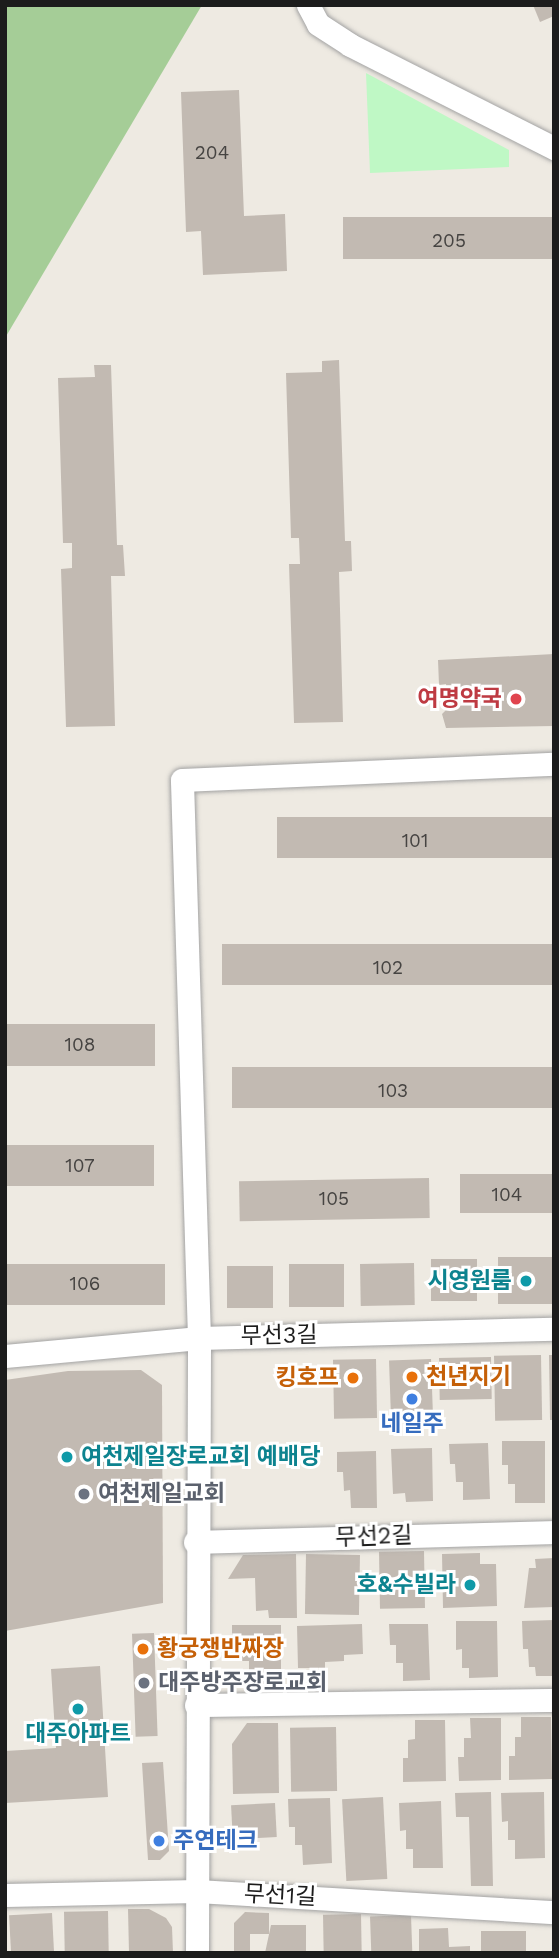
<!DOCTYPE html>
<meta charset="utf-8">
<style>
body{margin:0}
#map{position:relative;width:559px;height:1958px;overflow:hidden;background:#eeeae2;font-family:"Work Sans","Noto Sans KR",sans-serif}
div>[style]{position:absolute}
.forest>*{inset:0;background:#a5cd97}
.park>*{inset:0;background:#bff8c5}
.building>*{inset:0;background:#c2bab2;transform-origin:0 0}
.roads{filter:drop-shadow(0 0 2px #a3a3a3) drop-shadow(0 0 2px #a3a3a3)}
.street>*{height:23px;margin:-11.5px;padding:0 11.5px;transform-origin:11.5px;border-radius:11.5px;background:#fff}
.dots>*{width:19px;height:19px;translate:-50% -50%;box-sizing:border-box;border:4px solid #fff;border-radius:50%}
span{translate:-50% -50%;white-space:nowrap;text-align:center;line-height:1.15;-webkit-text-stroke:6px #fff;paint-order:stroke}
.number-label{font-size:19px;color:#464442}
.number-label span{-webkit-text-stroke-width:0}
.health-label{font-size:23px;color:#be3a42;font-weight:700}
.right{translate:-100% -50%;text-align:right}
.culture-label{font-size:23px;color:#0d838f;font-weight:700}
.left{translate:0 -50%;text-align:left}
.street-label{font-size:23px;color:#1c1c1c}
.food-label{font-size:23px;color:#c56008;font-weight:700}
.shop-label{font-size:23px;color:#366cbe;font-weight:700}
.worship-label{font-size:23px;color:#5b616d;font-weight:700}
.frame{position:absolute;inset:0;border:7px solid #1c1c1c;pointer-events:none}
</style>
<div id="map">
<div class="forest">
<div style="clip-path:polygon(5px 5px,202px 5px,5px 338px)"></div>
</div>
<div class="park">
<div style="clip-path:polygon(366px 73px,509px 150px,509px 167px,370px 173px)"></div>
</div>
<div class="building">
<div style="clip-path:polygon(533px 5px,554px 5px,554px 16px,540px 22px)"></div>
<div style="clip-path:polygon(239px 90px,244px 216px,285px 214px,287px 271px,203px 275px,201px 231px,186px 232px,181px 92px)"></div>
<div style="left:554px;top:217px;width:42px;height:211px;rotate:90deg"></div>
<div style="clip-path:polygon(339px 360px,345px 541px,351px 541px,352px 571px,339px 572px,343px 722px,294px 723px,289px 564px,300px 564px,299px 538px,291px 538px,286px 373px,322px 372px,322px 361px)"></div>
<div style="clip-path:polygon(94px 365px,111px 365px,117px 545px,123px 545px,125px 576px,111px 576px,115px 726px,66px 727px,61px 569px,72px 568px,72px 543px,63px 543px,58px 378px,95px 377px)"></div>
<div style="clip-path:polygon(554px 654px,554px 726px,446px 728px,442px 714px,448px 708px,446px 684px,439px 685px,438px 660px)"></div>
<div style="left:554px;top:817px;width:41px;height:277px;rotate:90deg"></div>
<div style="left:554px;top:944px;width:41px;height:332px;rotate:90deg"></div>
<div style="left:155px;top:1024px;width:42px;height:150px;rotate:90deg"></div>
<div style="left:554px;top:1067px;width:41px;height:322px;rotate:90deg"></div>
<div style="left:154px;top:1145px;width:41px;height:149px;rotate:90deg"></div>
<div style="left:554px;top:1174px;width:39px;height:94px;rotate:90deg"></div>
<div style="left:429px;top:1178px;width:40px;height:190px;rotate:89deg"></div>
<div style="left:554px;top:1257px;width:47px;height:56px;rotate:90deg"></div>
<div style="left:477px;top:1259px;width:42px;height:46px;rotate:90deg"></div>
<div style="left:414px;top:1263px;width:42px;height:54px;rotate:89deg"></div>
<div style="left:5px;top:1264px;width:160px;height:41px"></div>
<div style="left:344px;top:1264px;width:43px;height:55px;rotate:90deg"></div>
<div style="left:227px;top:1266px;width:46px;height:42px"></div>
<div style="left:541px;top:1355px;width:65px;height:47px;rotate:89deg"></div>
<div style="clip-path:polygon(549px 1355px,554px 1355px,554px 1420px,550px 1420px)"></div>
<div style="left:491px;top:1357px;width:42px;height:52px;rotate:89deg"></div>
<div style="left:376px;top:1359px;width:59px;height:43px;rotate:89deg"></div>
<div style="left:431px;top:1359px;width:59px;height:42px;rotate:88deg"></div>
<div style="clip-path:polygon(141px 1370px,162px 1385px,163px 1603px,5px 1631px,5px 1380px,68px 1371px)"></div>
<div style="clip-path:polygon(502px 1441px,545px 1441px,545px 1503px,515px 1503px,515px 1484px,508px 1484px,508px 1465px,502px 1465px)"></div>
<div style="clip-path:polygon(488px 1443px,490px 1499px,463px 1500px,463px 1482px,456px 1482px,455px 1464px,450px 1464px,449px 1444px)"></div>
<div style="clip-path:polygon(432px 1448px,433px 1501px,406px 1502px,405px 1493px,393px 1494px,391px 1449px)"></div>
<div style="clip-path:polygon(376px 1451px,377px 1508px,351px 1508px,350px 1490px,344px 1491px,343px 1472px,337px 1472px,337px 1452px)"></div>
<div style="left:424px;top:1551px;width:57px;height:45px;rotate:89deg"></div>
<div style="clip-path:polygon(480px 1553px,480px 1564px,496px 1564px,497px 1606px,443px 1608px,442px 1554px)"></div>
<div style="clip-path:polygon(296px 1554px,297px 1618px,269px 1618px,268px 1610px,256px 1611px,255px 1578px,228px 1579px,243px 1555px)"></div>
<div style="left:306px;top:1554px;width:54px;height:60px;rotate:1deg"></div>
<div style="clip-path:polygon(554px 1558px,554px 1607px,524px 1608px,529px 1568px,536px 1568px,535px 1559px)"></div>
<div style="clip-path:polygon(554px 1620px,554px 1676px,536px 1676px,535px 1667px,529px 1667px,528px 1649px,523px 1649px,522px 1621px)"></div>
<div style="clip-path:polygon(456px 1621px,497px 1621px,498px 1677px,469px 1678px,469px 1668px,462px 1668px,462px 1649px,456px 1650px)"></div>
<div style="clip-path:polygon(362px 1624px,363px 1654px,344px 1655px,344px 1661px,325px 1662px,325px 1668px,298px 1668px,297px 1626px)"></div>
<div style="clip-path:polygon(389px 1624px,428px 1624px,430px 1680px,403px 1681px,403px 1663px,396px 1663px,396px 1645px,390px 1645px)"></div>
<div style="clip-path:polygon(232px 1625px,281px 1625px,281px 1687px,249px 1687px,249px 1661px,232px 1661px)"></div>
<div style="left:154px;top:1633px;width:103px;height:22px;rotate:88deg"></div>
<div style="clip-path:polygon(100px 1666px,108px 1797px,5px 1803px,5px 1751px,56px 1748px,51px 1669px)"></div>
<div style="clip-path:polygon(521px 1717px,551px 1717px,552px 1779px,509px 1780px,509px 1756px,515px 1756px,515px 1737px,521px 1737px)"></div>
<div style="clip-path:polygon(470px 1718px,501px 1718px,501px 1780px,459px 1781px,458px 1757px,464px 1757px,464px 1738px,471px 1738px)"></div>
<div style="clip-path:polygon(415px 1720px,445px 1720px,446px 1781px,403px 1782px,403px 1758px,408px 1758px,408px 1740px,415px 1739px)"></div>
<div style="clip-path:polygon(247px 1723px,278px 1723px,279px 1793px,233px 1794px,232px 1744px)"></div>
<div style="left:336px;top:1727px;width:64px;height:46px;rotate:89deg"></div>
<div style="clip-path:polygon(163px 1762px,169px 1851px,160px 1860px,148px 1860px,142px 1763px)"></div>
<div style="clip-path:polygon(491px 1792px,493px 1886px,471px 1886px,469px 1817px,456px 1817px,455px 1793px)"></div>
<div style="clip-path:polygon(544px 1792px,545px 1858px,515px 1859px,515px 1840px,508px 1840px,508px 1821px,502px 1822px,501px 1793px)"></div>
<div style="left:383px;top:1797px;width:82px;height:41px;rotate:87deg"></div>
<div style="clip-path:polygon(330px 1798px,332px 1863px,303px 1865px,302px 1845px,295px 1845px,295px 1827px,289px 1827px,288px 1799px)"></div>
<div style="clip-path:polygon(441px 1801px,443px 1868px,413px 1868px,413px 1849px,406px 1849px,406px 1830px,400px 1831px,399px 1803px)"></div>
<div style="left:275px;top:1803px;width:34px;height:44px;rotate:87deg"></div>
<div style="clip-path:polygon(128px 1909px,149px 1909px,166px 1918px,172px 1927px,173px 1953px,129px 1953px)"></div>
<div style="left:108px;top:1911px;width:42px;height:44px;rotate:89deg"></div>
<div style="clip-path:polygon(245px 1912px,269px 1913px,269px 1934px,250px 1934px,250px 1953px,234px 1953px,234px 1923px)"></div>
<div style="left:52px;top:1913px;width:40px;height:43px;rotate:87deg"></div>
<div style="left:361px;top:1914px;width:39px;height:38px;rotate:89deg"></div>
<div style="left:411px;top:1915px;width:38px;height:41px;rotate:88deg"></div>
<div style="clip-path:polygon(271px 1925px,306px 1925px,306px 1953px,265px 1953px)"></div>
<div style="clip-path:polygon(448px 1928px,449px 1947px,470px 1946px,470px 1953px,419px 1953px,419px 1929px)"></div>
<div style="left:481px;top:1931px;width:45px;height:22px"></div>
</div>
<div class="roads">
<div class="street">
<div style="left:308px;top:5px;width:21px;rotate:62deg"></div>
<div style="left:318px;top:24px;width:38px;rotate:33deg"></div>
<div style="left:350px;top:45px;width:229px;rotate:26.8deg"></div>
<div style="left:5px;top:1356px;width:195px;rotate:-5.3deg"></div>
<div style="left:199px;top:1338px;width:355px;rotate:-1.5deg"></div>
<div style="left:195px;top:1542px;width:359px;rotate:-1.6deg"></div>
<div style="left:196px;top:1705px;width:358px;rotate:-0.8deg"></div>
<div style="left:5px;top:1895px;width:192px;rotate:-1.2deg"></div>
<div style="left:197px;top:1891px;width:358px;rotate:3.4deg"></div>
<div style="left:197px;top:1953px;width:615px;rotate:-89.81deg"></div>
<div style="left:199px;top:1338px;width:558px;rotate:-91.75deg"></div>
<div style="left:182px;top:780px;width:372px;rotate:-2.5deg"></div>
</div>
</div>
<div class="dots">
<div style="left:516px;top:699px;background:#e0444e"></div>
<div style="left:526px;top:1281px;background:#0f9aa8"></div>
<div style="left:412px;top:1377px;background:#e8710a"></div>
<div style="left:353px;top:1378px;background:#e8710a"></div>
<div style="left:412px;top:1399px;background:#3f7fe0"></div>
<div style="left:67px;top:1457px;background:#0f9aa8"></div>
<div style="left:84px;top:1494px;background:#6b7280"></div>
<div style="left:470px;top:1585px;background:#0f9aa8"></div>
<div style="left:143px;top:1649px;background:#e8710a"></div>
<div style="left:144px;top:1683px;background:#6b7280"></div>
<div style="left:78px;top:1709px;background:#0f9aa8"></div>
<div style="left:159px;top:1841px;background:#3f7fe0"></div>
</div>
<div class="number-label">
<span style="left:212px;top:153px">204</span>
<span style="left:449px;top:241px">205</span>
<span style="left:415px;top:841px">101</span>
<span style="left:388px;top:968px">102</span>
<span style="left:80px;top:1045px">108</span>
<span style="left:393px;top:1091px">103</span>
<span style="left:80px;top:1166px">107</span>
<span style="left:507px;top:1195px">104</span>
<span style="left:334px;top:1199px">105</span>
<span style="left:85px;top:1284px">106</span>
</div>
<div class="health-label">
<span class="right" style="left:502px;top:699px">여명약국</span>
</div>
<div class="culture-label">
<span class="right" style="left:512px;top:1281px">시영원룸</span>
<span class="left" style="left:81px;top:1457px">여천제일장로교회 예배당</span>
<span class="right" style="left:456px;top:1585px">호&amp;수빌라</span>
<span style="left:78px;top:1734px">대주아파트</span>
</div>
<div class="street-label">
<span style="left:279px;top:1336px;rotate:-1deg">무선3길</span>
<span style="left:374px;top:1537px;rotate:-2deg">무선2길</span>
<span style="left:280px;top:1896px;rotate:3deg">무선1길</span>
</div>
<div class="food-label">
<span class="left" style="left:426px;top:1377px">천년지기</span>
<span class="right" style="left:339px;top:1378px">킹호프</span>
<span class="left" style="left:157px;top:1649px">황궁쟁반짜장</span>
</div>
<div class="shop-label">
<span style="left:412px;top:1424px">네일주</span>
<span class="left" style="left:173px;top:1841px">주연테크</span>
</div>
<div class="worship-label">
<span class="left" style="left:98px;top:1494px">여천제일교회</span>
<span class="left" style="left:158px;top:1683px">대주방주장로교회</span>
</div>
<div class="frame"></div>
</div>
